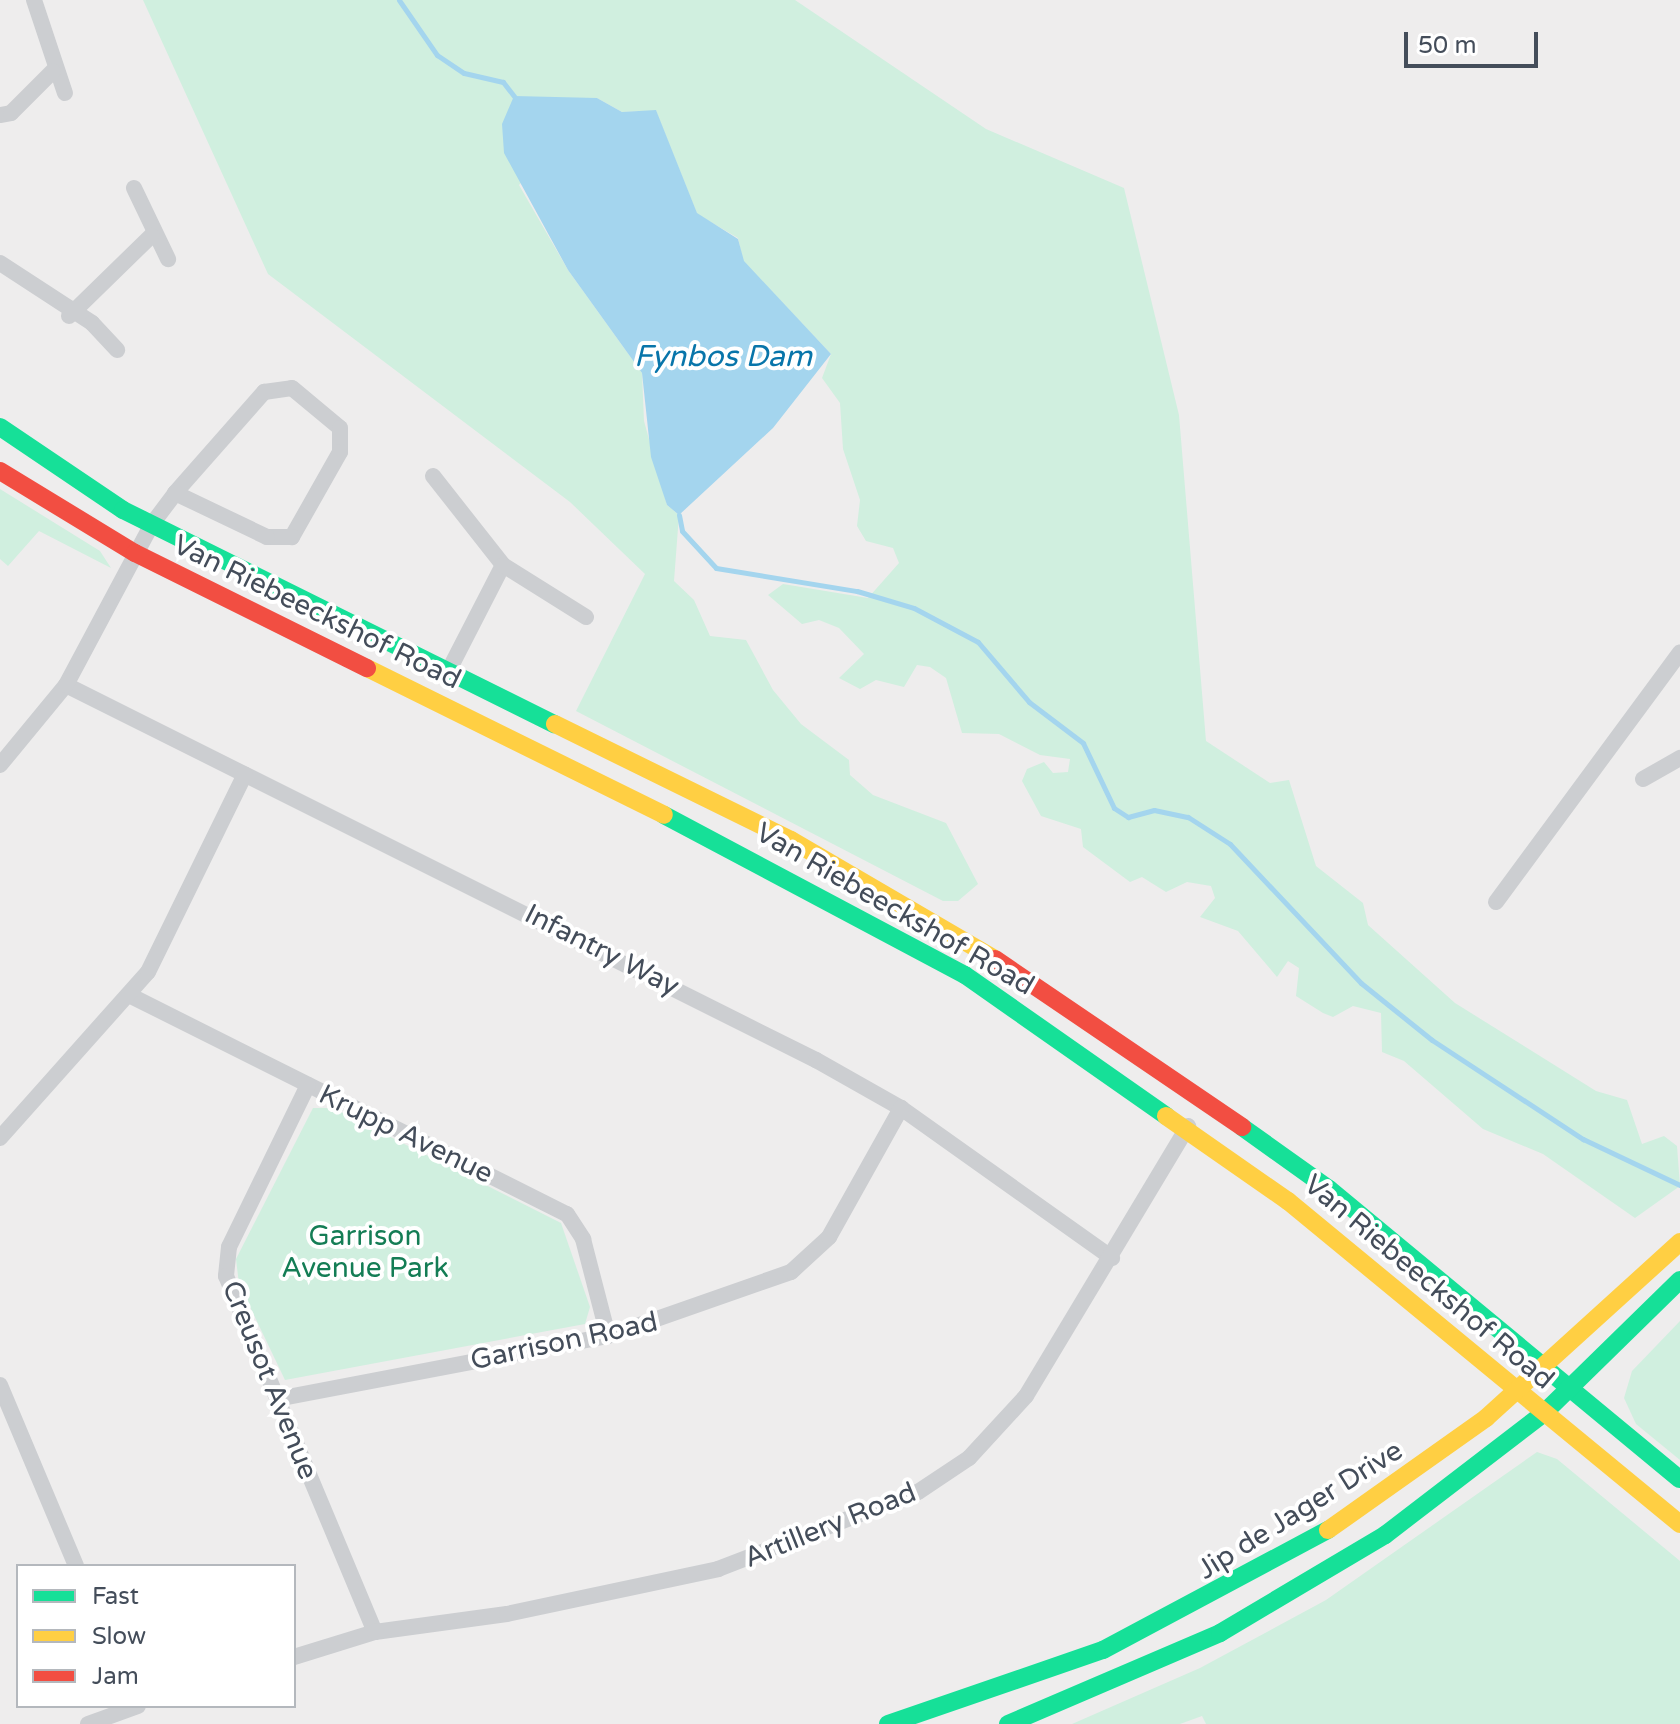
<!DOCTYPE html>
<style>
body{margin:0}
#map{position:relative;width:1680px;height:1724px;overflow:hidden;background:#eeeded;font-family:"Varela Round",sans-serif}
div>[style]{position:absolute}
.green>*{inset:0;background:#d0efdf}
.water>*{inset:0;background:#a4d5ee}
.stream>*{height:5px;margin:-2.5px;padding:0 2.5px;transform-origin:2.5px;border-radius:2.5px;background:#a4d5ee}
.street>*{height:16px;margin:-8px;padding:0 8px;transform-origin:8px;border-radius:8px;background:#ccced1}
.fast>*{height:18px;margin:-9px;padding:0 9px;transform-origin:9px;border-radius:9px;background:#16e098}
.slow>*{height:18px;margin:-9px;padding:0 9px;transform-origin:9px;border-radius:9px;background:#ffcf43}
.jam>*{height:18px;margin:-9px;padding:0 9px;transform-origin:9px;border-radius:9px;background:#f24e42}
span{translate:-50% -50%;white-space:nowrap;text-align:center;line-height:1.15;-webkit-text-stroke:8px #fff;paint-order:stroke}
.street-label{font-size:28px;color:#444d5a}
.park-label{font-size:28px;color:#147d55}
.water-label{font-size:30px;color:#0875aa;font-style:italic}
.legend{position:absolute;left:16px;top:1564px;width:280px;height:144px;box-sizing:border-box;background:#fff;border:2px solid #b4b8bd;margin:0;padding:10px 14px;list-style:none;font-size:24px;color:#444d5a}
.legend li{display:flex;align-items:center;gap:16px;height:40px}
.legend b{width:40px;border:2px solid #b4b8bd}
.scale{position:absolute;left:1404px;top:32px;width:134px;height:36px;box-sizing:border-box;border:4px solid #444d5a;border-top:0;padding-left:10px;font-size:24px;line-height:28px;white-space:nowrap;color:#444d5a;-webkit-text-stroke:6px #fff;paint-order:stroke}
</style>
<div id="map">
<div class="green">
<div style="clip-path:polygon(143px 0,795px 0,986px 129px,1124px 188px,1179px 415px,1206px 741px,1270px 783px,1289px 780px,1316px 866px,1363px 903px,1368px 925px,1455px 1003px,1596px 1091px,1627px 1100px,1642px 1144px,1664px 1136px,1677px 1146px,1680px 1186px,1635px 1218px,1543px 1154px,1483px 1129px,1404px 1061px,1382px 1052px,1381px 1013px,1353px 1006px,1333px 1017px,1323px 1013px,1296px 996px,1299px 968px,1288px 961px,1277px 977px,1238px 931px,1200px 917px,1215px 898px,1211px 886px,1187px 882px,1166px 892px,1142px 877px,1130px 882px,1083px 847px,1081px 829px,1041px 816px,1022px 781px,1027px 769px,1044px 762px,1053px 773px,1068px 772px,1070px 759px,1040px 755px,999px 734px,962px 733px,946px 678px,930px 667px,917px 665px,904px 687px,876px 680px,860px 689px,839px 678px,864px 654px,839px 628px,819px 620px,802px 624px,768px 595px,783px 584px,868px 598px,899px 563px,893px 548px,866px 541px,857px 526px,860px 500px,843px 449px,840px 403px,822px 378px,831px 354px,743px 261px,738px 238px,697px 214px,656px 111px,622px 112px,597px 98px,519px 185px,568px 270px,642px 373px,644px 421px,667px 505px,679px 515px,674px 581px,694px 600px,710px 636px,746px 640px,773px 690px,801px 724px,849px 760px,850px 775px,873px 795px,946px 823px,978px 884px,958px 901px,943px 901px,576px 711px,645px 574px,570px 502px,268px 274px)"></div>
<div style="clip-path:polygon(0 489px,100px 551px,111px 568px,39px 531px,8px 566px,0 559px)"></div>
<div style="clip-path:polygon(313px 1108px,333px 1108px,561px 1223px,590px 1307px,585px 1324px,285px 1380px,239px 1284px,236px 1259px)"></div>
<div style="clip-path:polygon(1680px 1321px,1680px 1460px,1636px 1424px,1624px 1398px,1632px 1371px)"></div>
<div style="clip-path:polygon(1537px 1452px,1557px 1459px,1680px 1561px,1680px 1724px,1206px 1724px,1202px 1716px,1180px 1724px,1072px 1724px,1200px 1668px,1326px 1600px)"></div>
</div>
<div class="water">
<div style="clip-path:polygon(514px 96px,597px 98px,622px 112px,656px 110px,697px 213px,738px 239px,744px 261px,831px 354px,773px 428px,679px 515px,667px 505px,651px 457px,642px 373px,568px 270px,504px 153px,502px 124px)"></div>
</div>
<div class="stream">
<div style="left:399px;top:0;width:67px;rotate:55.4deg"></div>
<div style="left:437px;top:55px;width:32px;rotate:34deg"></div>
<div style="left:464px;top:73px;width:40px;rotate:13deg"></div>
<div style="left:503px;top:82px;width:18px;rotate:52deg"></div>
<div style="left:679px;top:515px;width:16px;rotate:79deg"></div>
<div style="left:682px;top:531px;width:50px;rotate:47.4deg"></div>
<div style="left:716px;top:568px;width:143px;rotate:9.3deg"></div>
<div style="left:857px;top:591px;width:59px;rotate:16.6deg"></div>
<div style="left:914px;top:608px;width:72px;rotate:28deg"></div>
<div style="left:978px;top:642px;width:79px;rotate:49.6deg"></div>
<div style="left:1029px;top:702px;width:68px;rotate:37.2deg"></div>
<div style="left:1083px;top:743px;width:72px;rotate:64.5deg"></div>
<div style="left:1114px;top:808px;width:17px;rotate:33deg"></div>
<div style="left:1128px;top:817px;width:27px;rotate:-15deg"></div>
<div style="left:1154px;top:810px;width:35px;rotate:12deg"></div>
<div style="left:1188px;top:817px;width:50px;rotate:32.7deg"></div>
<div style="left:1230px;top:844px;width:191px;rotate:46.7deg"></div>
<div style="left:1361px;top:983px;width:91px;rotate:38.8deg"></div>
<div style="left:1432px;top:1040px;width:181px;rotate:33.3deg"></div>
<div style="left:1583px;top:1139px;width:107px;rotate:25.4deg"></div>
</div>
<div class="street">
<div style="left:34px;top:0;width:98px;rotate:71.6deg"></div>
<div style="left:0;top:115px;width:11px;rotate:-10deg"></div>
<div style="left:11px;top:113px;width:59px;rotate:-45deg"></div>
<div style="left:134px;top:188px;width:79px;rotate:64.4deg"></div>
<div style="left:0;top:263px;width:110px;rotate:33.1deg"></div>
<div style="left:92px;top:323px;width:37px;rotate:47deg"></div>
<div style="left:69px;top:316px;width:115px;rotate:-44.3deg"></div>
<div style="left:433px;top:476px;width:113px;rotate:51.8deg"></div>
<div style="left:449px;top:670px;width:118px;rotate:-62.8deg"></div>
<div style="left:503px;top:565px;width:98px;rotate:32.1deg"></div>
<div style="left:66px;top:685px;width:839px;rotate:26.57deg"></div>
<div style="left:816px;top:1060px;width:98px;rotate:29.5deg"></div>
<div style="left:901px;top:1108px;width:259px;rotate:35.4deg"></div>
<div style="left:0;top:765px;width:104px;rotate:-50.5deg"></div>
<div style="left:66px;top:685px;width:183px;rotate:-61.9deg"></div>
<div style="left:152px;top:524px;width:39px;rotate:-53deg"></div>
<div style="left:175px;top:493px;width:135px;rotate:-48.6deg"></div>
<div style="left:264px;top:392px;width:28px;rotate:-8deg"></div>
<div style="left:292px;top:388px;width:62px;rotate:39.8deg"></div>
<div style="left:340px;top:428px;width:24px;rotate:90deg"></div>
<div style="left:340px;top:452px;width:98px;rotate:119.5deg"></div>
<div style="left:292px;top:537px;width:25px;rotate:180deg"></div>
<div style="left:267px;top:537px;width:102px;rotate:-154.4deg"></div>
<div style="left:1643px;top:779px;width:43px;rotate:-29.6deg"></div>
<div style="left:1496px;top:902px;width:310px;rotate:-53.6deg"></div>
<div style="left:129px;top:995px;width:490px;rotate:26.6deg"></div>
<div style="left:567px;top:1214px;width:30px;rotate:57deg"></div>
<div style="left:583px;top:1239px;width:100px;rotate:75.5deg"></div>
<div style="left:308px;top:1085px;width:180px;rotate:116deg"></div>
<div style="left:229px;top:1247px;width:29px;rotate:96deg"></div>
<div style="left:226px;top:1276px;width:386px;rotate:67.3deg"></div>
<div style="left:0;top:1138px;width:222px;rotate:-48.3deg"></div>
<div style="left:148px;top:972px;width:220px;rotate:-63.9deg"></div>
<div style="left:0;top:1385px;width:196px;rotate:67.2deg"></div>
<div style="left:277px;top:1399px;width:337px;rotate:-10.8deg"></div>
<div style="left:608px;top:1336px;width:194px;rotate:-19.3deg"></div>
<div style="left:791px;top:1272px;width:52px;rotate:-42.6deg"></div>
<div style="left:829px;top:1237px;width:148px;rotate:-60.8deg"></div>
<div style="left:294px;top:1657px;width:85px;rotate:-17.2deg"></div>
<div style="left:375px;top:1632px;width:133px;rotate:-7.8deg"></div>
<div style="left:507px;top:1614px;width:216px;rotate:-12deg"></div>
<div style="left:718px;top:1569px;width:214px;rotate:-21.1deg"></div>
<div style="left:918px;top:1492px;width:61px;rotate:-33.7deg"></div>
<div style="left:969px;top:1458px;width:84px;rotate:-47.4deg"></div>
<div style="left:1026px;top:1396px;width:315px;rotate:-59deg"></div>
<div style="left:88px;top:1724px;width:53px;rotate:-19.8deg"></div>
</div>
<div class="fast">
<div style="left:0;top:427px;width:148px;rotate:34deg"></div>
<div style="left:123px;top:510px;width:482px;rotate:26.4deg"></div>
<div style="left:664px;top:815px;width:341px;rotate:28deg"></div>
<div style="left:965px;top:975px;width:246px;rotate:35deg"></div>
<div style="left:1242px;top:1127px;width:107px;rotate:35.5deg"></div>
<div style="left:1329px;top:1189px;width:455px;rotate:39.6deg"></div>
<div style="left:888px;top:1724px;width:227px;rotate:-19deg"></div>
<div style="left:1103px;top:1650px;width:255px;rotate:-28.1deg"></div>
<div style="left:1008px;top:1724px;width:231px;rotate:-23.2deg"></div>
<div style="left:1220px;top:1633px;width:192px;rotate:-30.7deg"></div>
<div style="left:1385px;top:1535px;width:200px;rotate:-37.5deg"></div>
<div style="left:1544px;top:1413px;width:190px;rotate:-44.4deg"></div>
</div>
<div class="slow">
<div style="left:367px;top:668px;width:331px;rotate:26.3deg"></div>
<div style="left:555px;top:724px;width:263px;rotate:26.2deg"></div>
<div style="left:791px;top:840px;width:236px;rotate:30.3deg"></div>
<div style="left:1166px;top:1116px;width:149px;rotate:34.9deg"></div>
<div style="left:1288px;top:1201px;width:508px;rotate:39.49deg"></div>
<div style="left:1328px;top:1530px;width:194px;rotate:-35.3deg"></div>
<div style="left:1486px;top:1418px;width:262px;rotate:-42.2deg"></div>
</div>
<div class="jam">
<div style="left:0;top:471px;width:158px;rotate:31.3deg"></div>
<div style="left:135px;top:553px;width:259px;rotate:26.4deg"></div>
<div style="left:995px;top:959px;width:299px;rotate:34.2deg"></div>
</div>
<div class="street-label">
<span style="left:317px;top:612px;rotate:26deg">Van Riebeeckshof Road</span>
<span style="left:895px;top:909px;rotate:30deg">Van Riebeeckshof Road</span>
<span style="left:602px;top:950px;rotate:27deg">Infantry Way</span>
<span style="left:406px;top:1134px;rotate:26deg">Krupp Avenue</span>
<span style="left:1429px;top:1282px;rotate:40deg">Van Riebeeckshof Road</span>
<span style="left:564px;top:1341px;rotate:-12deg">Garrison Road</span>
<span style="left:270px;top:1380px;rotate:68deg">Creusot Avenue</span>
<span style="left:1300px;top:1510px;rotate:-32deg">Jip de Jager Drive</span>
<span style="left:830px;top:1525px;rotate:-22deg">Artillery Road</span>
</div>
<div class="park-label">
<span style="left:365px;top:1252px">Garrison<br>Avenue Park</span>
</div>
<div class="water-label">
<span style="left:723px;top:357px">Fynbos Dam</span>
</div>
<ul class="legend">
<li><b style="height:10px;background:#16e098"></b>Fast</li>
<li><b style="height:10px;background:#ffcf43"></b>Slow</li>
<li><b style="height:10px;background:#f24e42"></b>Jam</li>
</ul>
<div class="scale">50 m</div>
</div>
